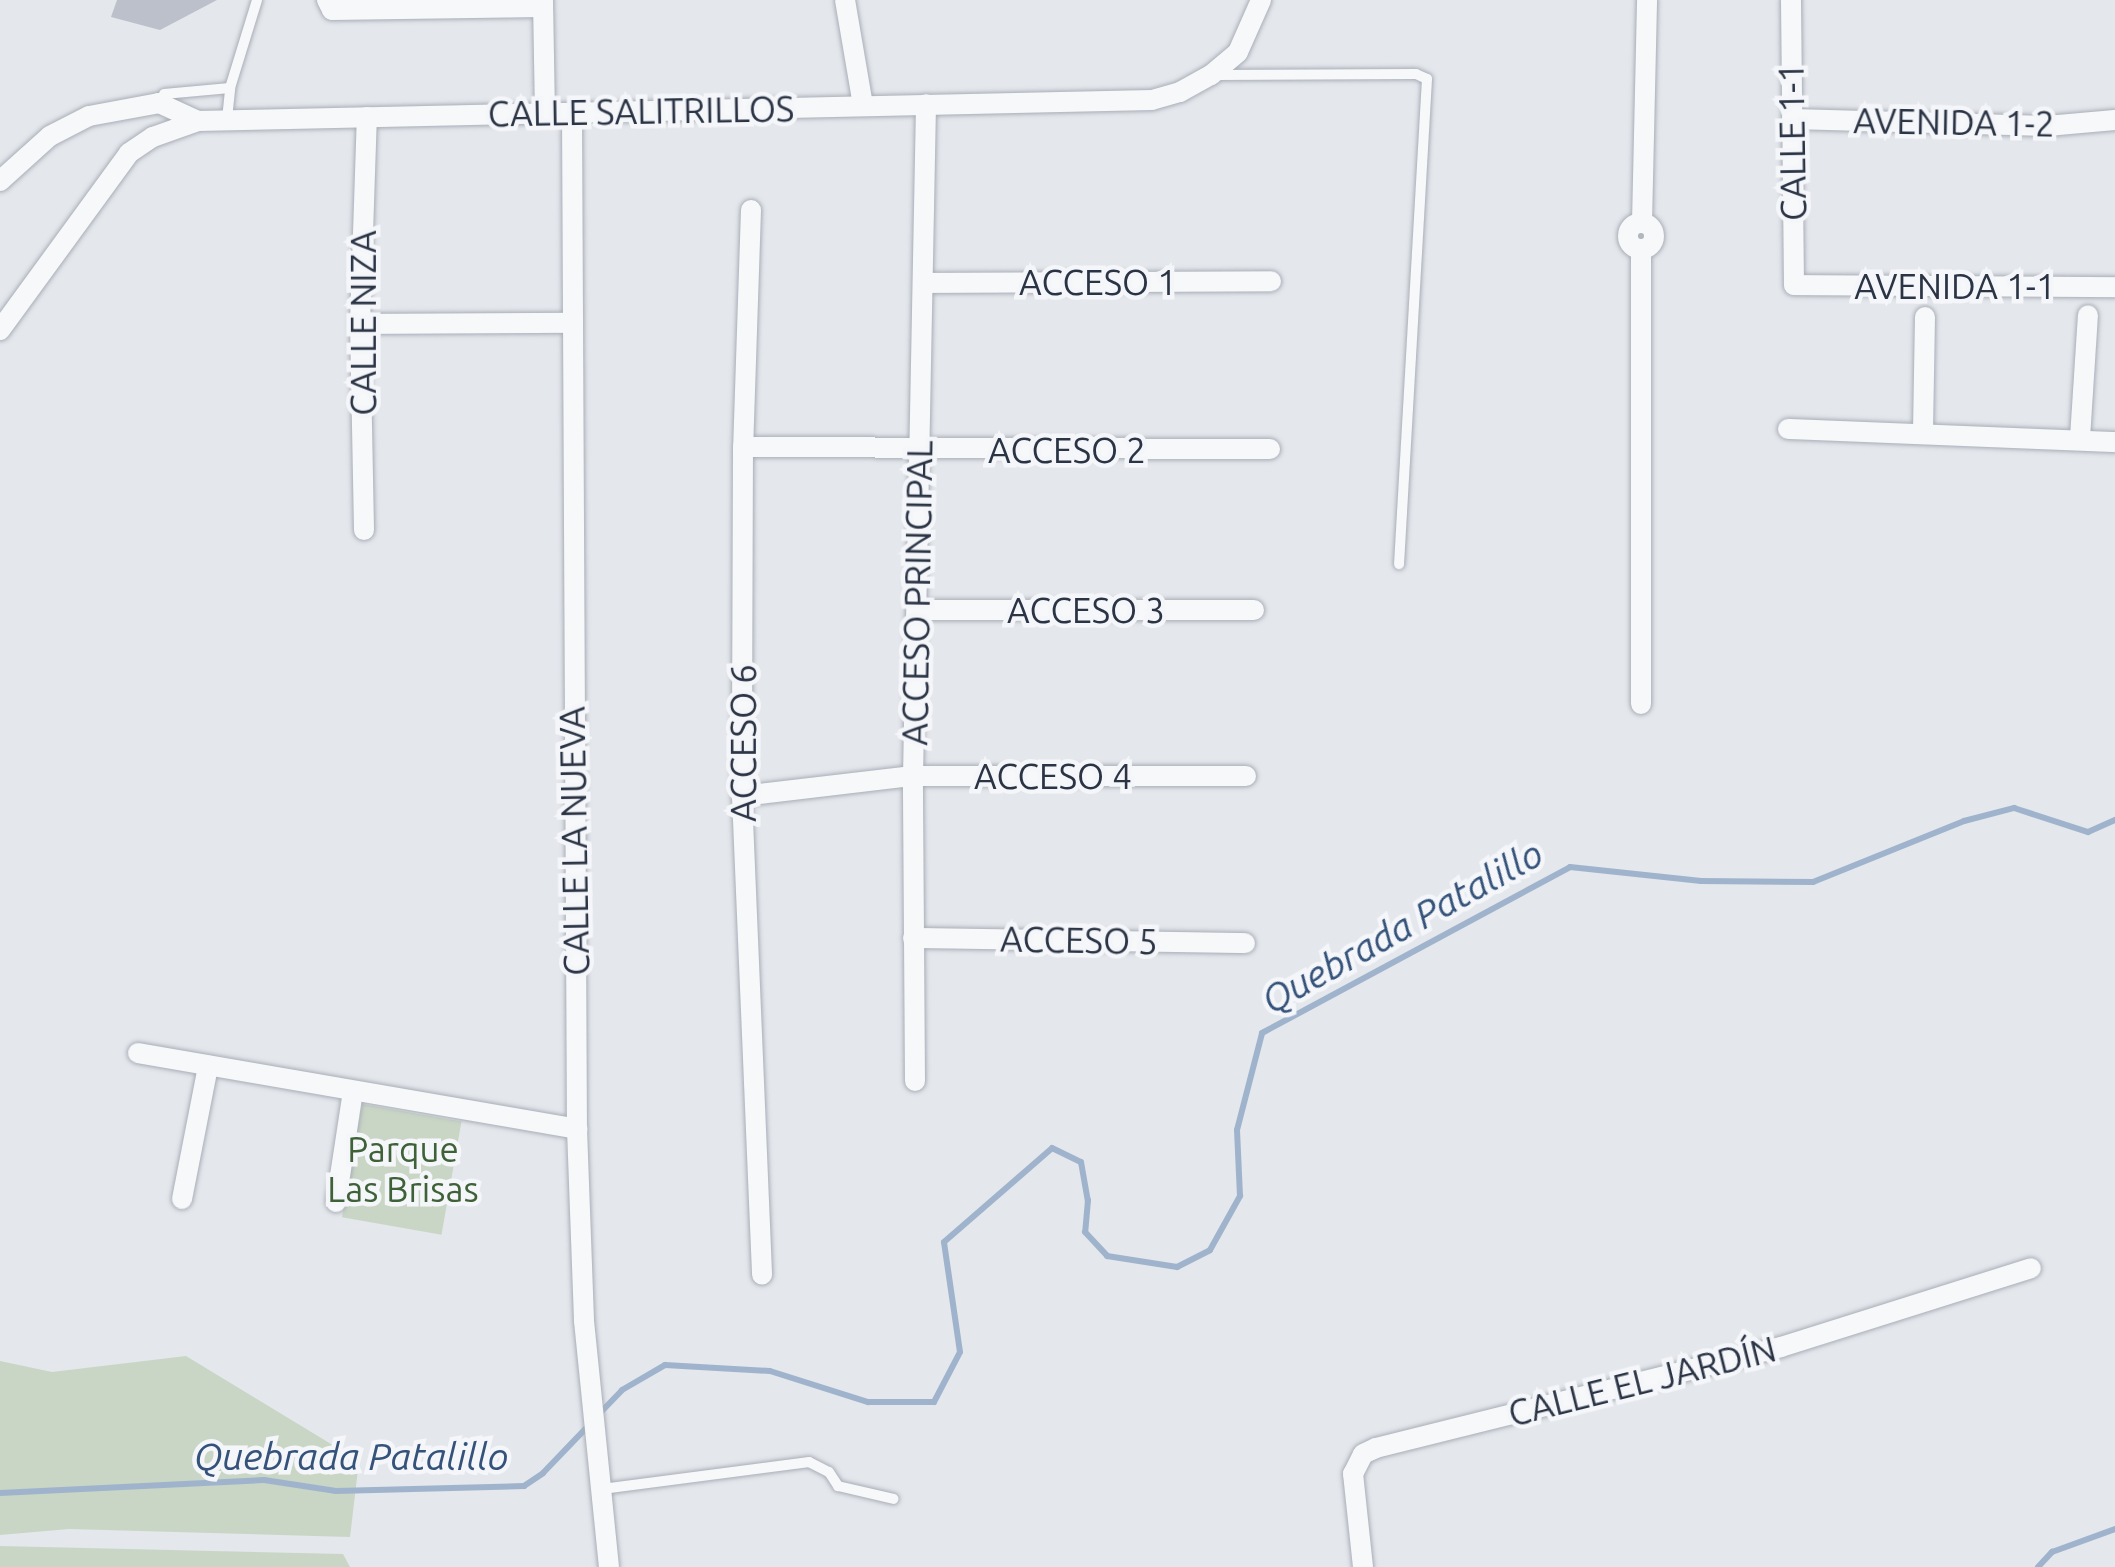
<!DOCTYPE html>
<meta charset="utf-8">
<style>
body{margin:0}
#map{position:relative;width:2115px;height:1567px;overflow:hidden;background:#e4e7ec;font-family:Ubuntu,sans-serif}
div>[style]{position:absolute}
.green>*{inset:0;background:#c9d6c5;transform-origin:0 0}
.stream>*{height:6px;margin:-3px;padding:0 3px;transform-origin:3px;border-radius:3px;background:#9fb4cc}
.building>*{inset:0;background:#bbc0ca}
.roads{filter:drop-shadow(0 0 2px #a9aeb7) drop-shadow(0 0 2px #a9aeb7)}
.service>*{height:10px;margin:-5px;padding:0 5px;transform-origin:5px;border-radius:5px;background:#f7f8fa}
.minor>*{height:20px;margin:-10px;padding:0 10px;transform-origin:10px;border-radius:10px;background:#f7f8fa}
.minor>.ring{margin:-10px;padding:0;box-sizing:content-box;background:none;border:20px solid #f7f8fa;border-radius:50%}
span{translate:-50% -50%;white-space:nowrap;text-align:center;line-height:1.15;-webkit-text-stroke:9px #f4f6f9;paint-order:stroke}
.street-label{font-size:35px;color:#2b3445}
.park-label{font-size:35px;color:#3f6138}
.water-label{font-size:38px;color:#34527a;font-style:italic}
</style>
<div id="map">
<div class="green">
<div style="left:362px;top:1104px;width:101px;height:115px;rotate:10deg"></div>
<div style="clip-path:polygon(186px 1356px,359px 1461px,350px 1537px,69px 1529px,0 1535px,0 1361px,52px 1372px)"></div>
<div style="clip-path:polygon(0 1546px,343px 1554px,350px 1567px,0 1567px)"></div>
</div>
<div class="stream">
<div style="left:600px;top:1413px;width:32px;rotate:-46deg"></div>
<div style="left:622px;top:1390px;width:50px;rotate:-30.2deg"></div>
<div style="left:665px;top:1365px;width:105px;rotate:3.3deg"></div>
<div style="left:770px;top:1371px;width:103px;rotate:17.6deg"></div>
<div style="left:868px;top:1402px;width:66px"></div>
<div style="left:934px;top:1402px;width:56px;rotate:-62.5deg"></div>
<div style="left:960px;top:1352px;width:111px;rotate:-98.3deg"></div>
<div style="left:944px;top:1242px;width:143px;rotate:-41deg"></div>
<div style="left:1052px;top:1148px;width:32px;rotate:26deg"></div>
<div style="left:1081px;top:1162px;width:39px;rotate:80deg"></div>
<div style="left:1088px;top:1200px;width:32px;rotate:95deg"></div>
<div style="left:1085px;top:1232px;width:33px;rotate:47deg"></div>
<div style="left:1107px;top:1256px;width:71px;rotate:8.9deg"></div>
<div style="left:1177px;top:1267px;width:37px;rotate:-27deg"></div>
<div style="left:1210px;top:1250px;width:62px;rotate:-60.9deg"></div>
<div style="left:1240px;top:1196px;width:66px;rotate:-92.6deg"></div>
<div style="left:1237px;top:1130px;width:100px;rotate:-75.5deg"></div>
<div style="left:1262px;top:1033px;width:350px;rotate:-28.3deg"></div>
<div style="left:1570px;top:867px;width:132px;rotate:6.1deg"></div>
<div style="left:1701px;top:881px;width:112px;rotate:0.5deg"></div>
<div style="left:1813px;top:882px;width:163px;rotate:-22deg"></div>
<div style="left:1964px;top:821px;width:52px;rotate:-14.6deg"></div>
<div style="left:2014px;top:808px;width:78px;rotate:18deg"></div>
<div style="left:2088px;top:832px;width:30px;rotate:-24deg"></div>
<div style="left:0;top:1493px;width:264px;rotate:-2.8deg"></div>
<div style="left:264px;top:1480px;width:73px;rotate:8.7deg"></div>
<div style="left:336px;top:1491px;width:188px;rotate:-1.5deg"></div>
<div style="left:524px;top:1486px;width:23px;rotate:-34deg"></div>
<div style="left:543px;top:1473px;width:65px;rotate:-46.2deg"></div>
<div style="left:2038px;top:1567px;width:21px;rotate:-47deg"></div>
<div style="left:2052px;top:1552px;width:67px;rotate:-20.1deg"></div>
</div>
<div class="building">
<div style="clip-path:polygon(117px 0,217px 0,160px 30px,111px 17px)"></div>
</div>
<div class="roads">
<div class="service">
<div style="left:1215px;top:75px;width:201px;rotate:-0.3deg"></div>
<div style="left:1416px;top:74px;width:12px;rotate:24deg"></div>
<div style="left:1427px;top:79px;width:486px;rotate:93.3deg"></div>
<div style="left:164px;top:94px;width:66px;rotate:-5.2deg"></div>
<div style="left:227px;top:119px;width:31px;rotate:-84deg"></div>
<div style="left:230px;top:88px;width:92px;rotate:-72.9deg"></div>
<div style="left:602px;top:1489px;width:209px;rotate:-7.4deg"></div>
<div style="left:809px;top:1462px;width:22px;rotate:27deg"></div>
<div style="left:829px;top:1472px;width:17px;rotate:57deg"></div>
<div style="left:838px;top:1486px;width:57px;rotate:13.1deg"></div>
</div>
<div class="minor">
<div style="left:327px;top:0;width:11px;rotate:63deg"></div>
<div style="left:332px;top:10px;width:211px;rotate:-0.8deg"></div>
<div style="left:543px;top:0;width:114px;rotate:89deg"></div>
<div style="left:845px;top:0;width:107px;rotate:80.3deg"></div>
<div style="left:1791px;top:0;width:285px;rotate:89.4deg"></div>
<div style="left:1794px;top:285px;width:321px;rotate:0.4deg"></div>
<div style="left:572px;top:113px;width:1016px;rotate:89.72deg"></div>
<div style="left:577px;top:1129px;width:192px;rotate:87.9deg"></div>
<div style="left:584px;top:1321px;width:247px;rotate:84.2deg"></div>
<div style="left:1792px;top:119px;width:255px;rotate:1.6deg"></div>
<div style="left:2047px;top:126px;width:68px;rotate:-5deg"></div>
<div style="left:0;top:181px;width:67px;rotate:-42deg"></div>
<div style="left:50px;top:136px;width:44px;rotate:-27.1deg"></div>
<div style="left:89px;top:116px;width:71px;rotate:-10.5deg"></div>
<div style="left:159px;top:103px;width:43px;rotate:24.8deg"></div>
<div style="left:198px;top:121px;width:954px;rotate:-1.26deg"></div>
<div style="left:1152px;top:100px;width:29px;rotate:-16deg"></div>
<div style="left:1180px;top:92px;width:35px;rotate:-29deg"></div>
<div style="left:1211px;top:75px;width:35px;rotate:-40deg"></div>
<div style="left:1238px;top:52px;width:57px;rotate:-66.1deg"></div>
<div style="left:751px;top:210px;width:237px;rotate:91.9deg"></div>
<div style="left:743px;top:447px;width:349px;rotate:90.2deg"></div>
<div style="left:742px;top:796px;width:479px;rotate:87.6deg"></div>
<div class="ring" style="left:1628px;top:223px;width:6px;height:6px"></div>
<div style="left:1642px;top:223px;width:223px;rotate:-88.7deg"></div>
<div style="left:1641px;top:249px;width:455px;rotate:90deg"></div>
<div style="left:926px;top:283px;width:345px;rotate:-0.3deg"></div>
<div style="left:360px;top:324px;width:210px;rotate:-0.3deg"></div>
<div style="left:0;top:330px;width:219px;rotate:-53.9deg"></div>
<div style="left:129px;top:153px;width:29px;rotate:-34deg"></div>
<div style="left:153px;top:137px;width:48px;rotate:-19.6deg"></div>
<div style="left:1788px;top:429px;width:327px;rotate:2.3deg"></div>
<div style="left:1923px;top:431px;width:114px;rotate:-89deg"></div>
<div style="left:2080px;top:438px;width:123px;rotate:-86.3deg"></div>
<div style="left:743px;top:447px;width:527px;rotate:0.22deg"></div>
<div style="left:364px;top:530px;width:206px;rotate:-91.1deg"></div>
<div style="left:360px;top:324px;width:207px;rotate:-88.1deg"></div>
<div style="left:917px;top:610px;width:337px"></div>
<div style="left:742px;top:796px;width:172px;rotate:-6.7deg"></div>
<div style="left:913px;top:776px;width:333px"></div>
<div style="left:913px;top:938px;width:332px;rotate:0.9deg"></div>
<div style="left:138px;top:1053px;width:446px;rotate:9.8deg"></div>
<div style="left:915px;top:1081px;width:305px;rotate:-90.4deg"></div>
<div style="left:913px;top:776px;width:672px;rotate:-88.89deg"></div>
<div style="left:182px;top:1199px;width:136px;rotate:-78.9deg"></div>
<div style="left:336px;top:1202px;width:112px;rotate:-81.3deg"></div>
<div style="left:1363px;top:1567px;width:94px;rotate:-96.1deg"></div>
<div style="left:1353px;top:1474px;width:22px;rotate:-63deg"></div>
<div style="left:1363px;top:1454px;width:14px;rotate:-25deg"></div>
<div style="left:1376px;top:1448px;width:417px;rotate:-14deg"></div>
<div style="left:1781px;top:1347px;width:262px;rotate:-17.5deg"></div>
</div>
</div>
<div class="street-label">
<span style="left:641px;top:111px;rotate:-1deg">CALLE SALITRILLOS</span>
<span style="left:1954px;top:122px;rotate:1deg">AVENIDA 1-2</span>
<span style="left:1792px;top:142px;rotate:-91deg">CALLE 1-1</span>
<span style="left:1098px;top:282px">ACCESO 1</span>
<span style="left:1955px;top:286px">AVENIDA 1-1</span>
<span style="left:363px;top:323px;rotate:-90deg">CALLE NIZA</span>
<span style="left:1067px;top:450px">ACCESO 2</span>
<span style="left:917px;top:593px;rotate:-89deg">ACCESO PRINCIPAL</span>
<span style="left:1086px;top:610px">ACCESO 3</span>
<span style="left:743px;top:743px;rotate:-90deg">ACCESO 6</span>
<span style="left:1053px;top:776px">ACCESO 4</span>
<span style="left:574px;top:841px;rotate:-91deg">CALLE LA NUEVA</span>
<span style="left:1079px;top:940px;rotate:1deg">ACCESO 5</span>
<span style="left:1642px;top:1381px;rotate:-14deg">CALLE EL JARDÍN</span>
</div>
<div class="park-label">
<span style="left:403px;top:1169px">Parque<br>Las Brisas</span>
</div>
<div class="water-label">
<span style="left:1402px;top:927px;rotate:-29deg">Quebrada Patalillo</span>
<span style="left:351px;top:1457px">Quebrada Patalillo</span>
</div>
</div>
